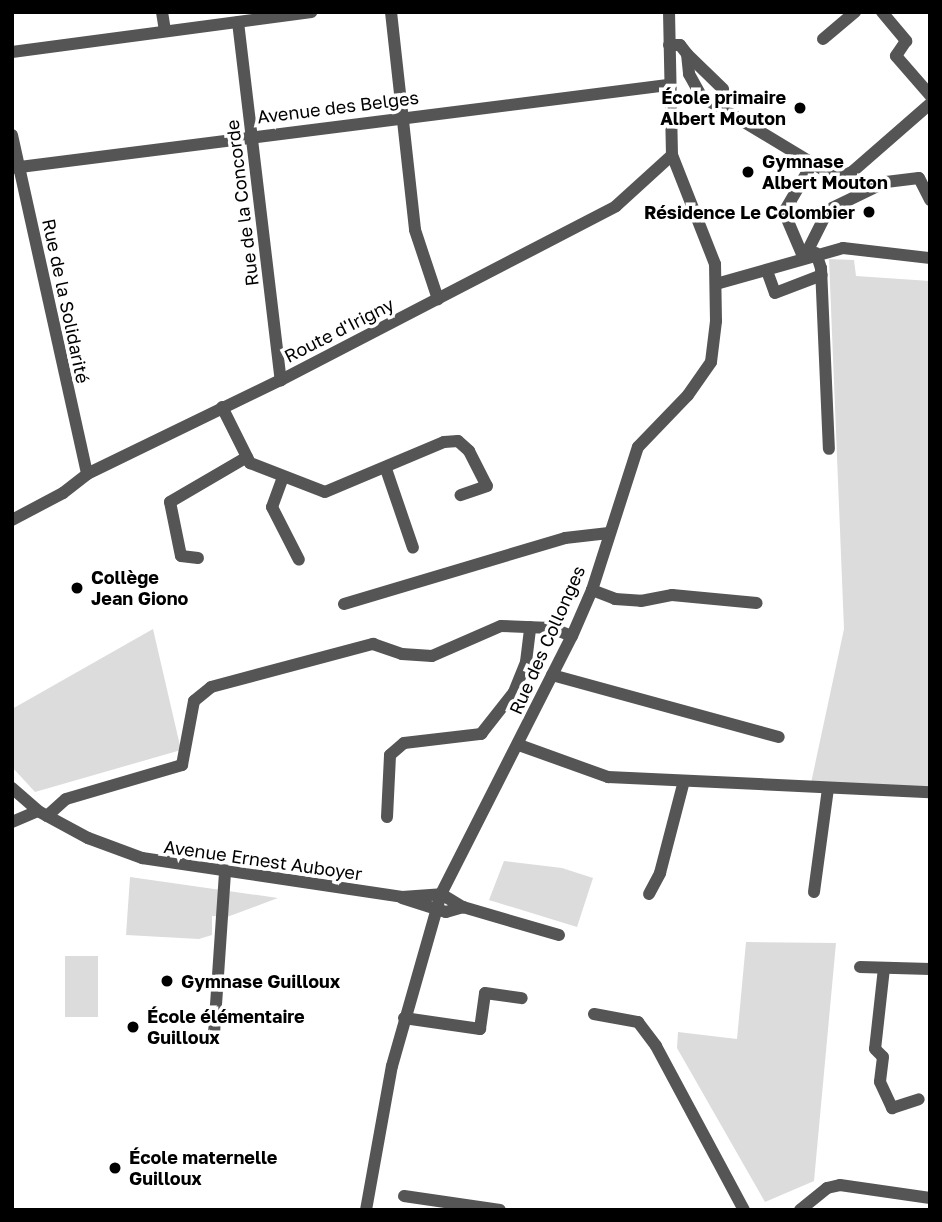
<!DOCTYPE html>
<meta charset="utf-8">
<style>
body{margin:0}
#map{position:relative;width:942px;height:1222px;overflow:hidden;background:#fff;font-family:"Golos Text",sans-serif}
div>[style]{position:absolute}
.green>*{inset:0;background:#dcdcdc;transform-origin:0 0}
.minor>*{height:12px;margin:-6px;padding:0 6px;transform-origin:6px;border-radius:6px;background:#555}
.dots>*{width:19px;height:19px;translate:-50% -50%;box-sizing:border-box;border:4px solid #fff;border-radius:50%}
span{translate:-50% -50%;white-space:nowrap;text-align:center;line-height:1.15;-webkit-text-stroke:7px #fff;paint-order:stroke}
.poi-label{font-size:18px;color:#000;font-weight:700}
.right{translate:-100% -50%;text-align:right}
.left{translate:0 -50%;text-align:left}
.street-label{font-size:18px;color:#000}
.frame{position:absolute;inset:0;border:14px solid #000;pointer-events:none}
</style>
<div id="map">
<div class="green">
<div style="clip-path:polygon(829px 259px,854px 260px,856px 276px,930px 281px,930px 788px,811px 783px,844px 629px)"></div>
<div style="clip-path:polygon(153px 629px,181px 750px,35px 792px,12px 767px,12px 709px)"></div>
<div style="clip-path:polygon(504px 861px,562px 868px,593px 878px,577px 927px,489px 900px)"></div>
<div style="clip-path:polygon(130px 877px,278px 898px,227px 917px,212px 916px,212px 935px,199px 939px,126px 935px)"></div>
<div style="clip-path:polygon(746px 942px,836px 943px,814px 1181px,765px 1202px,677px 1048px,678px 1032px,737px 1039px)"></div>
<div style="left:65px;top:956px;width:33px;height:61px"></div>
</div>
<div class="minor">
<div style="left:162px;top:12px;width:19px;rotate:81deg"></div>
<div style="left:391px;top:12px;width:219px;rotate:83.7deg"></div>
<div style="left:415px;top:230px;width:73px;rotate:71.6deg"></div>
<div style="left:882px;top:12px;width:38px;rotate:50deg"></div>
<div style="left:906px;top:41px;width:18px;rotate:124deg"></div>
<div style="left:896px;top:56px;width:52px;rotate:48.9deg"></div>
<div style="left:238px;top:22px;width:361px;rotate:83.2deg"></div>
<div style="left:823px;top:39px;width:42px;rotate:-40.2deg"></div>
<div style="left:669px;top:45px;width:11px"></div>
<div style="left:680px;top:45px;width:11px;rotate:52deg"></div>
<div style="left:687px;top:54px;width:20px;rotate:84deg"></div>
<div style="left:689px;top:74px;width:25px;rotate:61deg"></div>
<div style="left:701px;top:96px;width:159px;rotate:31.1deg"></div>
<div style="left:837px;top:178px;width:16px;rotate:-22deg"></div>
<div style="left:852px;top:172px;width:103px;rotate:-41.1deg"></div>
<div style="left:12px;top:52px;width:302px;rotate:-7.6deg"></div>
<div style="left:688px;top:55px;width:49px;rotate:44.2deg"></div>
<div style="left:12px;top:135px;width:347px;rotate:77.5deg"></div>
<div style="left:12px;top:168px;width:661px;rotate:-7.21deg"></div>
<div style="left:816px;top:253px;width:16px;rotate:72deg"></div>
<div style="left:821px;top:268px;width:181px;rotate:87.5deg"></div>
<div style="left:802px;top:254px;width:46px;rotate:-113.2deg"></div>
<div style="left:784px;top:212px;width:56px;rotate:-59.7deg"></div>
<div style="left:804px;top:258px;width:54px;rotate:-63.4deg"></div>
<div style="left:828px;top:210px;width:64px;rotate:-25.8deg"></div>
<div style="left:886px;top:182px;width:33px;rotate:-7deg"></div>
<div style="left:919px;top:178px;width:25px;rotate:63deg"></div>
<div style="left:767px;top:271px;width:23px;rotate:70deg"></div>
<div style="left:775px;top:293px;width:50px;rotate:-21deg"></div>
<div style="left:716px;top:284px;width:132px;rotate:-15.8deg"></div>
<div style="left:843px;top:248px;width:88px;rotate:6.6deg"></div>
<div style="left:222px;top:407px;width:63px;rotate:63.4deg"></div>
<div style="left:250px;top:463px;width:80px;rotate:21.1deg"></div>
<div style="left:325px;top:492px;width:129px;rotate:-22.8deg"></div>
<div style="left:444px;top:442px;width:14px;rotate:-4deg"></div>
<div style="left:458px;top:441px;width:15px;rotate:42deg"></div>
<div style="left:469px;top:451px;width:39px;rotate:63deg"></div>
<div style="left:487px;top:486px;width:28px;rotate:161deg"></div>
<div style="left:386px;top:469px;width:83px;rotate:71.1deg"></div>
<div style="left:283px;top:477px;width:32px;rotate:110deg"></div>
<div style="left:272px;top:507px;width:59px;rotate:63deg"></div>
<div style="left:12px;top:520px;width:58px;rotate:-27.9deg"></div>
<div style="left:63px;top:493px;width:31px;rotate:-38deg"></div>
<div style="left:87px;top:474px;width:216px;rotate:-25.9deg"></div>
<div style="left:281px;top:380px;width:377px;rotate:-27.4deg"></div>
<div style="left:616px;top:206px;width:76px;rotate:-42.3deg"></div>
<div style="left:198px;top:558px;width:17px;rotate:-173deg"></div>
<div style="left:181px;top:556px;width:55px;rotate:-101.5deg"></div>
<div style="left:170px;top:502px;width:89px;rotate:-30.3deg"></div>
<div style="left:592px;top:590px;width:25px;rotate:21deg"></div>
<div style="left:615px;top:599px;width:26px;rotate:4deg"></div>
<div style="left:641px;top:601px;width:32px;rotate:-11deg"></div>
<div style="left:672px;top:595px;width:85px;rotate:5.4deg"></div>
<div style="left:344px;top:604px;width:231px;rotate:-16.6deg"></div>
<div style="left:565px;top:538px;width:44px;rotate:-6.5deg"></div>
<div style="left:552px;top:675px;width:235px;rotate:15.3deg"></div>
<div style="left:519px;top:745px;width:95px;rotate:19.8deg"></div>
<div style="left:608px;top:777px;width:322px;rotate:2.7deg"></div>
<div style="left:12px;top:788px;width:35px;rotate:41deg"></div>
<div style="left:38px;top:811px;width:57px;rotate:28.4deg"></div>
<div style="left:88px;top:838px;width:58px;rotate:20.3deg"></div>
<div style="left:142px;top:858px;width:263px;rotate:8.5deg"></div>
<div style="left:402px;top:897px;width:39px;rotate:-4deg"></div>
<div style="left:441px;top:894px;width:26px;rotate:31deg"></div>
<div style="left:463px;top:907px;width:100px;rotate:16.3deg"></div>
<div style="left:47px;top:816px;width:25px;rotate:-42deg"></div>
<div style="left:66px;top:799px;width:121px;rotate:-16.3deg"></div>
<div style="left:182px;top:765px;width:65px;rotate:-79.4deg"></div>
<div style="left:194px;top:701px;width:22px;rotate:-39deg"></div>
<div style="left:211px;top:687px;width:168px;rotate:-14.9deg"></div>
<div style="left:373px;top:644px;width:31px;rotate:19deg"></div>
<div style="left:402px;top:654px;width:30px;rotate:4deg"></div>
<div style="left:432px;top:656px;width:75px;rotate:-23.5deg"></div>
<div style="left:501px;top:626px;width:50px;rotate:2.3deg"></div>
<div style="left:551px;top:628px;width:22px;rotate:21deg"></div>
<div style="left:387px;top:817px;width:62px;rotate:-87.2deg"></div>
<div style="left:390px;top:755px;width:18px;rotate:-41deg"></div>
<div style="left:404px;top:743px;width:78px;rotate:-6.7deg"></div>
<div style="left:481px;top:734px;width:53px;rotate:-51.8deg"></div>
<div style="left:514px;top:692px;width:32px;rotate:-68deg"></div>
<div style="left:526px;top:662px;width:35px;rotate:-83deg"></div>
<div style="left:12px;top:822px;width:28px;rotate:-23deg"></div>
<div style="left:814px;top:892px;width:105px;rotate:-82.3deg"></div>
<div style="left:649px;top:894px;width:24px;rotate:-62deg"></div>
<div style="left:660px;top:873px;width:95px;rotate:-75.4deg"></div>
<div style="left:402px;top:898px;width:46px;rotate:17.7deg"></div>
<div style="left:446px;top:912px;width:18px;rotate:-16deg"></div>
<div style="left:860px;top:967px;width:70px;rotate:1.6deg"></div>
<div style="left:884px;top:968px;width:81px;rotate:96.3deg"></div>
<div style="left:875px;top:1049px;width:11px;rotate:45deg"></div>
<div style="left:883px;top:1057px;width:25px;rotate:97deg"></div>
<div style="left:880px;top:1082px;width:29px;rotate:65deg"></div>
<div style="left:892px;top:1108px;width:28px;rotate:-18deg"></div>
<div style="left:594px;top:1014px;width:45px;rotate:10.3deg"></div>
<div style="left:638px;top:1022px;width:30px;rotate:53deg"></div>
<div style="left:656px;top:1046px;width:186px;rotate:61.8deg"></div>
<div style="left:404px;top:1018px;width:77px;rotate:8.2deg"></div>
<div style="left:480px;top:1029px;width:36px;rotate:-82deg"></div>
<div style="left:485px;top:993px;width:37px;rotate:8deg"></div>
<div style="left:214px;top:1034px;width:160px;rotate:-86.1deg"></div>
<div style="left:404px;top:1196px;width:97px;rotate:8.3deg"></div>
<div style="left:366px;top:1210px;width:146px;rotate:-79.8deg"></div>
<div style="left:392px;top:1066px;width:179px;rotate:-74.1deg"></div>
<div style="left:441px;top:894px;width:289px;rotate:-63.1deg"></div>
<div style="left:572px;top:636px;width:50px;rotate:-66.5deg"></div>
<div style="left:592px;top:590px;width:150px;rotate:-72.2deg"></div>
<div style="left:638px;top:447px;width:72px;rotate:-46.1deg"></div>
<div style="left:688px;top:395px;width:40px;rotate:-55.1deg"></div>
<div style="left:711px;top:362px;width:41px;rotate:-83deg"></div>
<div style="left:716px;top:321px;width:57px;rotate:-91deg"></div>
<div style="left:715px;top:264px;width:117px;rotate:-111.5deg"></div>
<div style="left:672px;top:155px;width:143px;rotate:-91.2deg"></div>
<div style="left:800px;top:1210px;width:35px;rotate:-39deg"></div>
<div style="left:827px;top:1188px;width:13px;rotate:-13deg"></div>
<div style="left:840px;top:1185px;width:91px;rotate:8.2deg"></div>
</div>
<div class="dots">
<div style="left:800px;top:108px;background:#000"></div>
<div style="left:748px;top:172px;background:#000"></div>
<div style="left:869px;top:212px;background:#000"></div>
<div style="left:77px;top:588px;background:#000"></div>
<div style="left:167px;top:981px;background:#000"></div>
<div style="left:133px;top:1027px;background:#000"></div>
<div style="left:115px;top:1168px;background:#000"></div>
</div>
<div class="poi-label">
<span class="right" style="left:786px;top:108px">École primaire<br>Albert Mouton</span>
<span class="left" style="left:762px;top:172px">Gymnase<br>Albert Mouton</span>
<span class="right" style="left:855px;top:212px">Résidence Le Colombier</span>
<span class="left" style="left:91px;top:588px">Collège<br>Jean Giono</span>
<span class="left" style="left:181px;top:981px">Gymnase Guilloux</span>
<span class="left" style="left:147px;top:1027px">École élémentaire<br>Guilloux</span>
<span class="left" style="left:129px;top:1168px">École maternelle<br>Guilloux</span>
</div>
<div class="street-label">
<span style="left:338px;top:107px;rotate:-7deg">Avenue des Belges</span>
<span style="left:242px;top:203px;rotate:-97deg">Rue de la Concorde</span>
<span style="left:66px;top:301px;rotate:78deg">Rue de la Solidarité</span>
<span style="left:339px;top:330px;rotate:-27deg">Route d'Irigny</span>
<span style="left:547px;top:640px;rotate:-66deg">Rue des Collonges</span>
<span style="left:263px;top:860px;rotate:8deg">Avenue Ernest Auboyer</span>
</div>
<div class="frame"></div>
</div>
